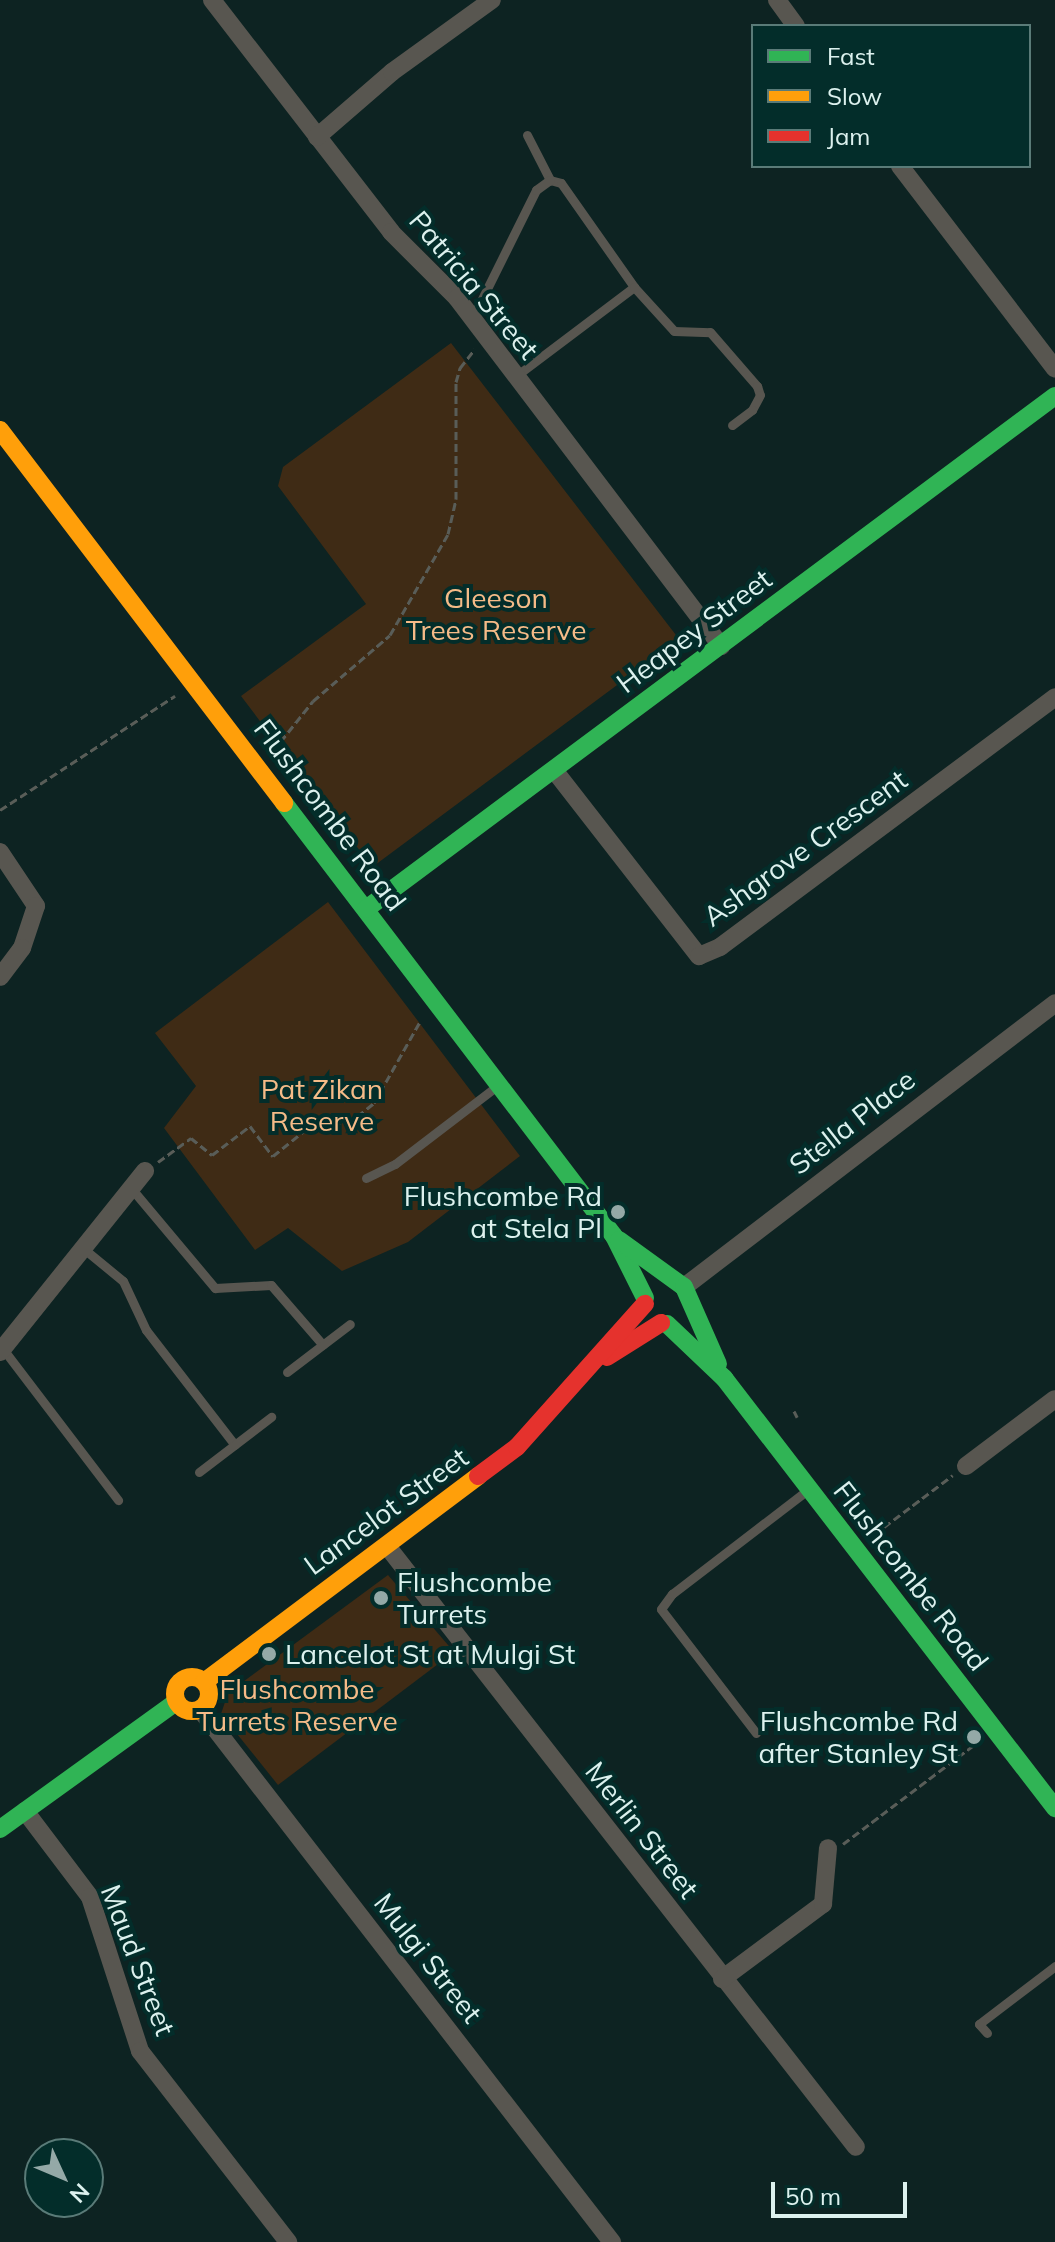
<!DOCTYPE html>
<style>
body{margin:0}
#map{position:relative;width:1055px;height:2242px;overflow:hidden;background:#0d2322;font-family:Mulish,sans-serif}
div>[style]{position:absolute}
.green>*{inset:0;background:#3f2b15}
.path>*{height:3px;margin-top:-1.5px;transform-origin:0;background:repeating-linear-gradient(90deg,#595d58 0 8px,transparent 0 12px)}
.lane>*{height:9px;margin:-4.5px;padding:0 4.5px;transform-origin:4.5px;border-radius:4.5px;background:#585650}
.street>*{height:18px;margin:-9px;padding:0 9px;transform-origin:9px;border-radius:9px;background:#585650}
.fast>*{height:18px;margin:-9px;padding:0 9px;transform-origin:9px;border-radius:9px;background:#30b455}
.slow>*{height:18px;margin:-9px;padding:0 9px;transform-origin:9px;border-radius:9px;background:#ff9f0a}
.slow>.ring{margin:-9px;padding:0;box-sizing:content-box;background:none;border:18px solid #ff9f0a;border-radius:50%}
.jam>*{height:18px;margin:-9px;padding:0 9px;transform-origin:9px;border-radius:9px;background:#e5322d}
.dots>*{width:22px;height:22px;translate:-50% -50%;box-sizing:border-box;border:4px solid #032d2a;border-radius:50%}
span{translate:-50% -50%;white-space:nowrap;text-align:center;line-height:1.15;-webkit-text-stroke:8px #032d2a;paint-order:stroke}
.street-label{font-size:28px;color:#dcf1ee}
.park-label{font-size:28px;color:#f5bb88}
.poi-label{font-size:28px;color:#dcf1ee}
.right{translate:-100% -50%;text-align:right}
.left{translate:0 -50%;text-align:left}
.legend{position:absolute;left:751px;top:24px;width:280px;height:144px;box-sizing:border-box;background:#032d2a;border:2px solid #5a7b78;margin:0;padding:10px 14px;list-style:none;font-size:24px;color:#dcf1ee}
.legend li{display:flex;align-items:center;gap:16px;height:40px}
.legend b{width:40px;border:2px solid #5a7b78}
.north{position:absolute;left:24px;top:2138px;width:80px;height:80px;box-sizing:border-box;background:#032d2a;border:2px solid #5a7b78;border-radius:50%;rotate:134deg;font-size:22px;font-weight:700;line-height:32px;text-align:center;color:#dcf1ee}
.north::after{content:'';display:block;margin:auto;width:28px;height:36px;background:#94a9a7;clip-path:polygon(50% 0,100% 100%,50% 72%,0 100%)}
.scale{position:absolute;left:771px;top:2182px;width:136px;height:36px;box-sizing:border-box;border:4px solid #dcf1ee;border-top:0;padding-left:10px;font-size:24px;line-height:28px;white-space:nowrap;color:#dcf1ee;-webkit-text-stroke:6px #032d2a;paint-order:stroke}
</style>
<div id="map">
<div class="green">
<div style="clip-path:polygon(451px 343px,679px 639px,371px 868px,241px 696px,366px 604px,278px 486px,283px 467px)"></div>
<div style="clip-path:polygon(328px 902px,520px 1156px,408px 1242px,342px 1271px,288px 1228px,255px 1250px,164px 1128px,196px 1086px,155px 1033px)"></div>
<div style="clip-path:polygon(388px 1575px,454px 1652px,278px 1785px,221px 1714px,228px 1693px)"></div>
</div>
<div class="path">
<div style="left:273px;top:751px;width:64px;rotate:-51.3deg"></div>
<div style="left:313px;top:701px;width:101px;rotate:-40.6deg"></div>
<div style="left:390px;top:635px;width:116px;rotate:-60.1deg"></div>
<div style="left:448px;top:534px;width:36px;rotate:-77deg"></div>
<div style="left:456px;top:499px;width:117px;rotate:-90deg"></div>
<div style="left:456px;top:382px;width:15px;rotate:-74deg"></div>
<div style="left:460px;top:368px;width:24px;rotate:-52deg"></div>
<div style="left:0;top:810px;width:209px;rotate:-33.1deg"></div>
<div style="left:158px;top:1162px;width:41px;rotate:-36deg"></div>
<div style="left:191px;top:1138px;width:27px;rotate:39deg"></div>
<div style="left:212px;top:1155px;width:48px;rotate:-37.3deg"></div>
<div style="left:250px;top:1126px;width:38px;rotate:53deg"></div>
<div style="left:273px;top:1156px;width:46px;rotate:-38.9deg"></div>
<div style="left:309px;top:1127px;width:39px;rotate:-4deg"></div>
<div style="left:348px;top:1124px;width:33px;rotate:-39deg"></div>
<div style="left:374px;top:1103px;width:95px;rotate:-60.5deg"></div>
<div style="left:794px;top:1411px;width:7px;rotate:63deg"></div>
<div style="left:884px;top:1527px;width:86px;rotate:-37deg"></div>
<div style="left:843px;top:1844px;width:164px;rotate:-37.1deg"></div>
</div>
<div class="lane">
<div style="left:527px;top:135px;width:51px;rotate:62.9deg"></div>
<div style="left:550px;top:180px;width:11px;rotate:15deg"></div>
<div style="left:561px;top:183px;width:127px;rotate:54.9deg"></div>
<div style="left:472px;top:319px;width:144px;rotate:-63.6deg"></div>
<div style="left:536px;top:190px;width:17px;rotate:-36deg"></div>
<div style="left:516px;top:376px;width:148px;rotate:-37deg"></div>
<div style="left:634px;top:287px;width:59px;rotate:47.7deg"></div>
<div style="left:674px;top:331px;width:36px;rotate:2deg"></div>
<div style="left:710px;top:332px;width:72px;rotate:49deg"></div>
<div style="left:757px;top:386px;width:9px;rotate:72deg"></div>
<div style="left:760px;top:395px;width:17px;rotate:118deg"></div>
<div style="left:752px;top:410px;width:25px;rotate:143deg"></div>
<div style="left:366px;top:1178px;width:32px;rotate:-26deg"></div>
<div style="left:395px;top:1164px;width:128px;rotate:-37.4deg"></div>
<div style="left:131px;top:1188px;width:131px;rotate:50deg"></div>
<div style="left:215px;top:1288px;width:56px;rotate:-3.1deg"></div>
<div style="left:271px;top:1285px;width:79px;rotate:49.1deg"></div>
<div style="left:84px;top:1249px;width:50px;rotate:39.4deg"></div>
<div style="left:123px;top:1281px;width:54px;rotate:64.9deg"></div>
<div style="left:146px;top:1330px;width:145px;rotate:52.3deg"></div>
<div style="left:3px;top:1349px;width:190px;rotate:52.7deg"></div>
<div style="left:287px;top:1372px;width:79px;rotate:-37.3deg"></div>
<div style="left:199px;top:1472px;width:91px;rotate:-37.4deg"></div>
<div style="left:756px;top:1733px;width:156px;rotate:-127.5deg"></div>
<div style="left:661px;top:1609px;width:19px;rotate:-54deg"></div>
<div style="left:672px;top:1594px;width:169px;rotate:-37.5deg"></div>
<div style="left:987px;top:2033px;width:12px;rotate:-132deg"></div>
<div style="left:979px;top:2024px;width:96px;rotate:-37.3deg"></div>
</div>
<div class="street">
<div style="left:212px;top:0;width:293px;rotate:52.3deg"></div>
<div style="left:391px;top:232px;width:93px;rotate:45deg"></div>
<div style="left:457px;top:298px;width:437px;rotate:52.8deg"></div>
<div style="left:777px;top:0;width:32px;rotate:54deg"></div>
<div style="left:317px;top:137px;width:99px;rotate:-40.9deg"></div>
<div style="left:392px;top:72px;width:123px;rotate:-35.8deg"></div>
<div style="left:900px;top:166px;width:255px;rotate:52.6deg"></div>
<div style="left:554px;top:770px;width:236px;rotate:52.1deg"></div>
<div style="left:699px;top:956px;width:23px;rotate:-23deg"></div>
<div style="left:720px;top:947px;width:418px;rotate:-36.7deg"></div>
<div style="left:0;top:852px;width:65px;rotate:56.3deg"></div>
<div style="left:36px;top:906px;width:44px;rotate:108.4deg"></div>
<div style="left:22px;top:948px;width:36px;rotate:127deg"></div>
<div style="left:684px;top:1287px;width:467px;rotate:-37.4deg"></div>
<div style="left:0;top:1352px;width:232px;rotate:-51.3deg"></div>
<div style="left:966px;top:1466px;width:111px;rotate:-37deg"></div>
<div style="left:387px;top:1546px;width:762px;rotate:52.03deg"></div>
<div style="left:200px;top:1709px;width:674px;rotate:52.3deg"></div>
<div style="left:25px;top:1811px;width:108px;rotate:52.9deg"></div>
<div style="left:90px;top:1897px;width:162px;rotate:72deg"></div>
<div style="left:140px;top:2051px;width:242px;rotate:52.2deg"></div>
<div style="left:722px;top:1979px;width:126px;rotate:-36.6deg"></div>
<div style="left:823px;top:1904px;width:56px;rotate:-84.9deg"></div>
</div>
<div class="fast">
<div style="left:284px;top:803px;width:544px;rotate:52.69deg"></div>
<div style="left:614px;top:1236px;width:69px;rotate:63.4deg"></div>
<div style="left:366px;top:909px;width:859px;rotate:-36.67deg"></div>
<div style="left:619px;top:1240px;width:80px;rotate:35.9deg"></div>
<div style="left:684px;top:1287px;width:84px;rotate:66.2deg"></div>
<div style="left:667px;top:1324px;width:79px;rotate:43.5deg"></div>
<div style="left:724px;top:1378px;width:543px;rotate:52.41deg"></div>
<div style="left:0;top:1829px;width:217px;rotate:-35.8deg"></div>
</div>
<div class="slow">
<div style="left:0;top:430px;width:469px;rotate:52.7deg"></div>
<div class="ring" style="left:175px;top:1677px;width:16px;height:16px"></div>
<div style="left:204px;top:1682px;width:343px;rotate:-36.9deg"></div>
</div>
<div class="jam">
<div style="left:607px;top:1357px;width:64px;rotate:-32.2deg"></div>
<div style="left:478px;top:1476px;width:49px;rotate:-36.6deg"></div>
<div style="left:517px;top:1447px;width:192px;rotate:-48.2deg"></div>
</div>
<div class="dots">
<div style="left:618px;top:1212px;background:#94a9a7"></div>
<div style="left:381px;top:1598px;background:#94a9a7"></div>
<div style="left:269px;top:1654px;background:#94a9a7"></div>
<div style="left:974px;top:1737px;background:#94a9a7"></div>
</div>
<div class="street-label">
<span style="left:474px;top:285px;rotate:50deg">Patricia Street</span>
<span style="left:694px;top:631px;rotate:-37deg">Heapey Street</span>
<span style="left:330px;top:815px;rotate:53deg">Flushcombe Road</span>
<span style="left:805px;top:848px;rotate:-36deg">Ashgrove Crescent</span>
<span style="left:852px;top:1122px;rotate:-38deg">Stella Place</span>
<span style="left:386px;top:1511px;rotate:-36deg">Lancelot Street</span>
<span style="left:911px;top:1576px;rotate:52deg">Flushcombe Road</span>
<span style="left:642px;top:1830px;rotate:52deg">Merlin Street</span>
<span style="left:428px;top:1958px;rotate:52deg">Mulgi Street</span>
<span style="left:138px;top:1960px;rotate:69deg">Maud Street</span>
</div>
<div class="park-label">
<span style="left:496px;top:614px">Gleeson<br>Trees Reserve</span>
<span style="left:322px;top:1105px">Pat Zikan<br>Reserve</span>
<span style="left:297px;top:1705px">Flushcombe<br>Turrets Reserve</span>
</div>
<div class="poi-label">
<span class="right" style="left:602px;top:1212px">Flushcombe Rd<br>at Stela Pl</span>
<span class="left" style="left:397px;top:1598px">Flushcombe<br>Turrets</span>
<span class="left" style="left:285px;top:1654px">Lancelot St at Mulgi St</span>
<span class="right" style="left:958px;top:1737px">Flushcombe Rd<br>after Stanley St</span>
</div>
<ul class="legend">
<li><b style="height:10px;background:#30b455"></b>Fast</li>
<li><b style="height:10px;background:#ff9f0a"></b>Slow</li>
<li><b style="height:10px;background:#e5322d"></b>Jam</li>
</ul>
<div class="north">N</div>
<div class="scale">50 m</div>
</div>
